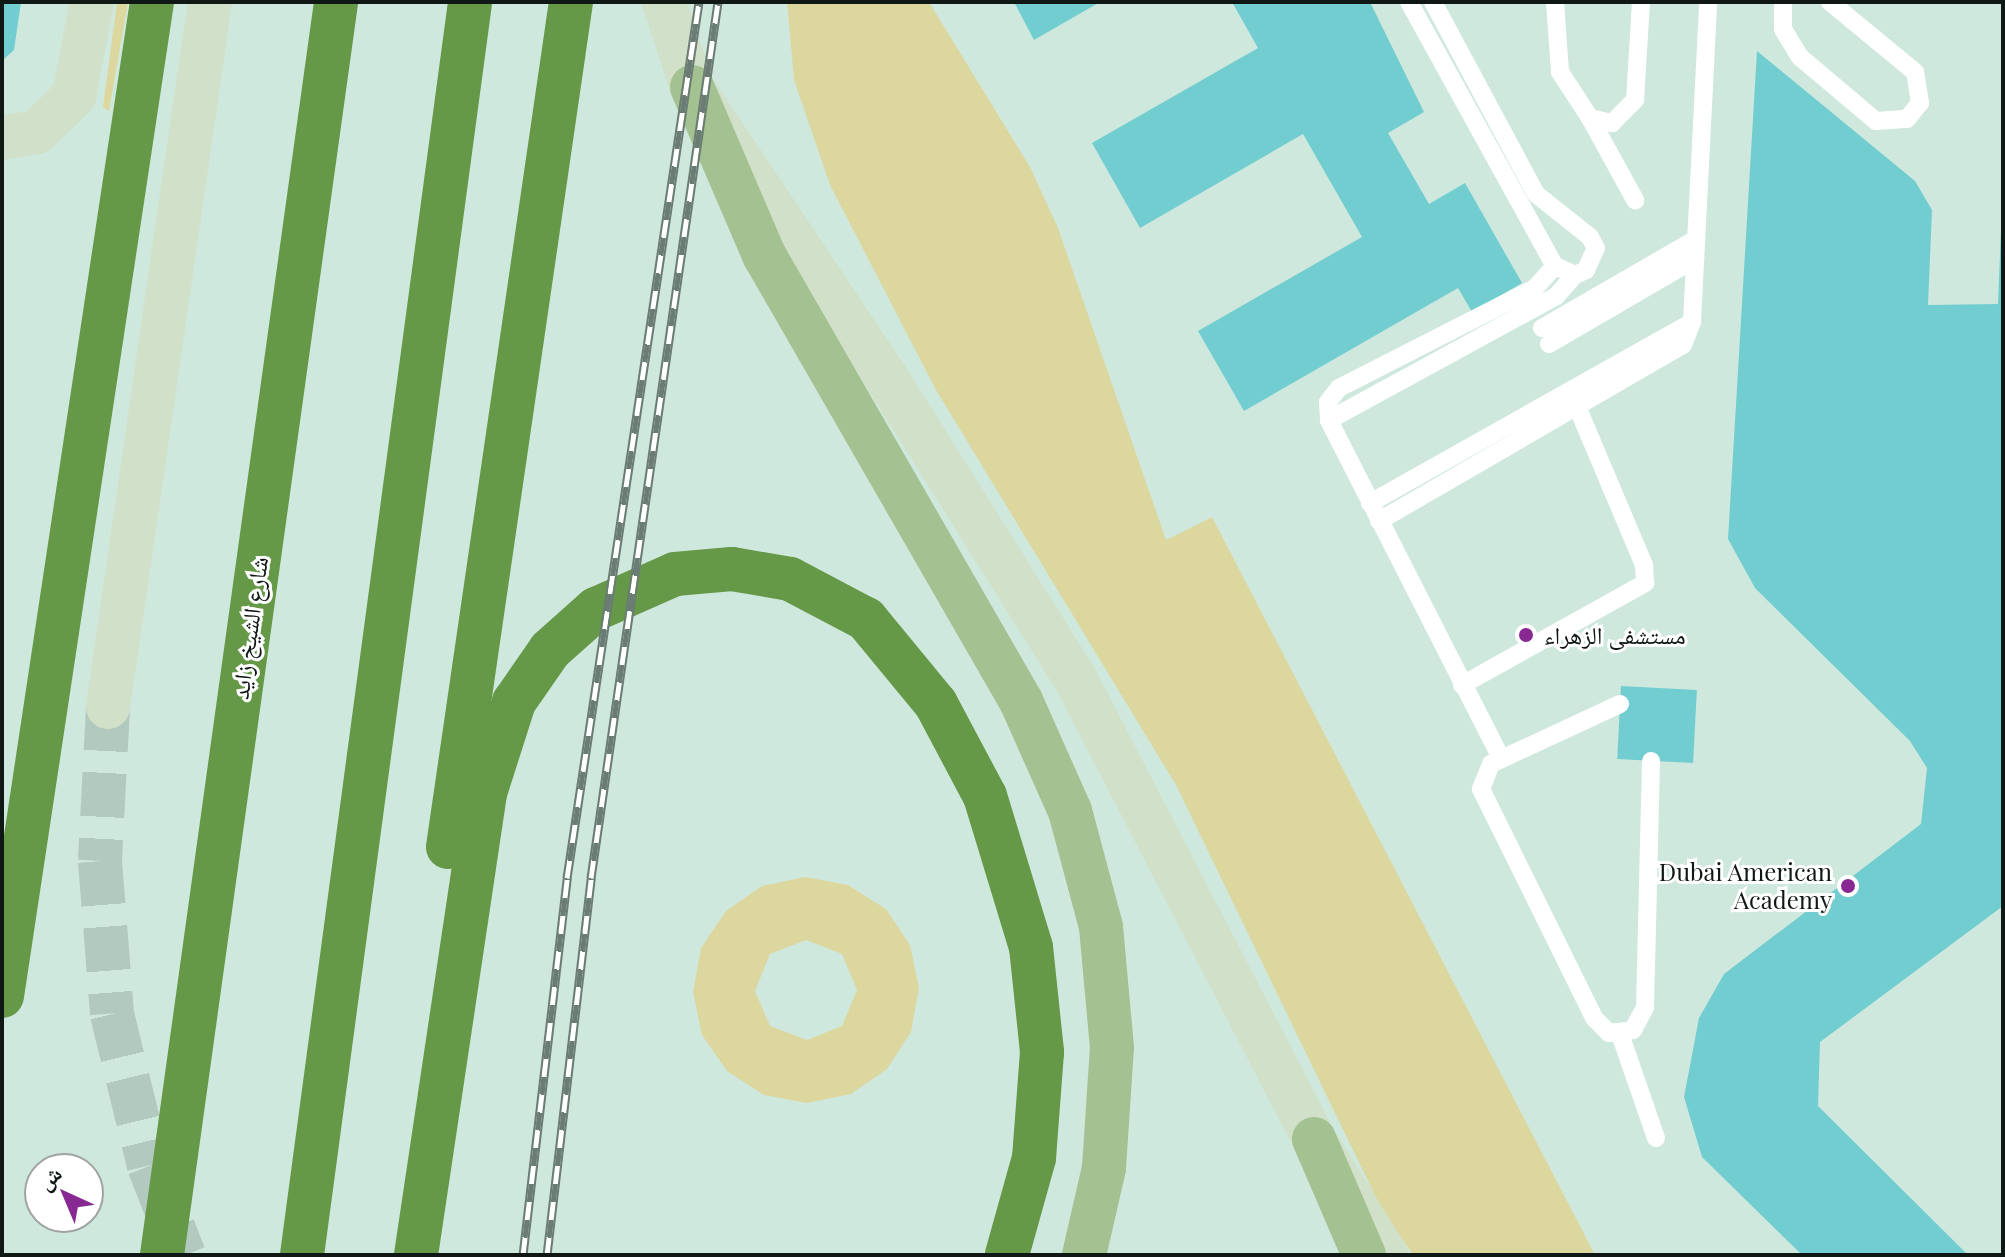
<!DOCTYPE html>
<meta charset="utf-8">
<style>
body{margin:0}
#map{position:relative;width:2005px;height:1257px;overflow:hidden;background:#cfe8dd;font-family:"Playfair Display","Noto Naskh Arabic",serif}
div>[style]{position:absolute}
.green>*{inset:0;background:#dcd79e}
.building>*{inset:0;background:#72cdd0;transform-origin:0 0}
.secondary-tunnel>*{height:44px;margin-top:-22px;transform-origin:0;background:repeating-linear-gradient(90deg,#b2c9bf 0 44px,transparent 0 66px)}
.lane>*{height:18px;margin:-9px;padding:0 9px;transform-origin:9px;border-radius:9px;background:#fff}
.secondary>*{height:44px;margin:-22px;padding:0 22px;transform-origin:22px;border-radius:22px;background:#d1e0c8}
.primary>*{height:44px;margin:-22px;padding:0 22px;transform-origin:22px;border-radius:22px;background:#a3c191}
.highway>*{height:44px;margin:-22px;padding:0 22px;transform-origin:22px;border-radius:22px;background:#659847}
.rail>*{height:9px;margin-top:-4.5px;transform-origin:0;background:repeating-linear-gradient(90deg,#fff 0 18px,#6b7c74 0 36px);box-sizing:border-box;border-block:2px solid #6b7c74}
.dots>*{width:22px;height:22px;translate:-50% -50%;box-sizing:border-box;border:4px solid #fff;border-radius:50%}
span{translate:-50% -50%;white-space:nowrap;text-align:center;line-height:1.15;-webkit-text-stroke:6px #fff;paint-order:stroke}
.street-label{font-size:24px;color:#0f1814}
.poi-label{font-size:24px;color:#0f1814}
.left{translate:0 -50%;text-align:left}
.right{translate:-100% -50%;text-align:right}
.frame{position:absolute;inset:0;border:4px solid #0f1814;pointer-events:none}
.north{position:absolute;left:24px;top:1153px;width:80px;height:80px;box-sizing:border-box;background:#fff;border:2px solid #9fa3a1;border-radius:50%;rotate:316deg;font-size:22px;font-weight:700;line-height:32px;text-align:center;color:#0f1814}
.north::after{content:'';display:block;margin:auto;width:28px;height:36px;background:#882993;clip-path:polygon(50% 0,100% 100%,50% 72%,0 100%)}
</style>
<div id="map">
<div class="green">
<div style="clip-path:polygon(117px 2px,128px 2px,109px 111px,103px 107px)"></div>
<div style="clip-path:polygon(787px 2px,929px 2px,1030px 167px,1058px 228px,1166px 540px,1212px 517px,1595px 1255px,1413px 1255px,1381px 1208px,1176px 785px,936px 390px,830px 185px,794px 80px)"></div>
<div style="clip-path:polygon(evenodd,805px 877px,848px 885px,886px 909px,910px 945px,919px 988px,911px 1032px,887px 1069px,851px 1094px,807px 1103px,764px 1095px,727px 1071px,702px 1035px,693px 992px,701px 948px,726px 911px,762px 886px,805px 877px,806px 940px,842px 954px,857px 990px,842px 1026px,807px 1040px,770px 1026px,755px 991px,770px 954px,806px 940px)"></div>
</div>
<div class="building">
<div style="clip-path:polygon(2px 2px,21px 2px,14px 50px,2px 61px)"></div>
<div style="clip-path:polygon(1014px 2px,1100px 2px,1034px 40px)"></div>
<div style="clip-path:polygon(1232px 2px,1370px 2px,1424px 112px,1388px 133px,1429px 204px,1465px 183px,1522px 283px,1472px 312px,1458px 288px,1244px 411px,1198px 331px,1362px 237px,1303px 134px,1140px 228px,1092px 143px,1258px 48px)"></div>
<div style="clip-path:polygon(1757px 51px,1915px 181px,1932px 210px,1928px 305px,1998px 304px,2003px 179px,2003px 906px,1820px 1042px,1818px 1106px,1968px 1255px,1802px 1255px,1702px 1157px,1684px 1097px,1699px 1018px,1724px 974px,1921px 824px,1927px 768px,1910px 741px,1755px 588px,1728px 539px)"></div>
<div style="left:1621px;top:686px;width:76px;height:73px;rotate:3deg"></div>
</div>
<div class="secondary-tunnel">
<div style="left:108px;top:707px;width:154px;rotate:93deg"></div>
<div style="left:100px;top:861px;width:153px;rotate:85.5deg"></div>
<div style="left:112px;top:1014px;width:156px;rotate:76.3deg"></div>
<div style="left:149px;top:1166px;width:96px;rotate:68.5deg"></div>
</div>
<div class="lane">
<div style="left:1409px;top:2px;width:302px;rotate:61.1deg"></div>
<div style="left:1555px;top:266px;width:22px;rotate:24deg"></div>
<div style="left:1575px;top:275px;width:12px;rotate:-24deg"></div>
<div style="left:1586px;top:270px;width:24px;rotate:-66deg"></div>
<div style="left:1596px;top:248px;width:13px;rotate:-119deg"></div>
<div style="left:1590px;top:237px;width:69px;rotate:-141.5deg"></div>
<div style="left:1536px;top:194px;width:218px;rotate:-118.2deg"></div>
<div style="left:1555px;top:2px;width:70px;rotate:85.9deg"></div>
<div style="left:1560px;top:72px;width:55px;rotate:56.9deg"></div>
<div style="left:1590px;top:118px;width:23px;rotate:13deg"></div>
<div style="left:1612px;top:123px;width:33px;rotate:-45deg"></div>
<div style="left:1635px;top:100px;width:98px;rotate:-86.5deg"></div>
<div style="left:1783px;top:2px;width:27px;rotate:90deg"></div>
<div style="left:1783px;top:29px;width:33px;rotate:59deg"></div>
<div style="left:1800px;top:57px;width:99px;rotate:40.1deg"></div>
<div style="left:1876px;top:121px;width:31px;rotate:-4deg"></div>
<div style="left:1907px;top:119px;width:21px;rotate:-51deg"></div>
<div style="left:1920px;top:103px;width:31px;rotate:-99deg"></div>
<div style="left:1915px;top:72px;width:110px;rotate:-140.5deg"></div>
<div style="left:1590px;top:118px;width:94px;rotate:61.2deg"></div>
<div style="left:1542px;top:328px;width:178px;rotate:-30deg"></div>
<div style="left:1549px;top:344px;width:169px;rotate:-30.2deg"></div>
<div style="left:1329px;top:420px;width:259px;rotate:-28.6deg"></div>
<div style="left:1556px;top:296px;width:28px;rotate:-48deg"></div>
<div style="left:1370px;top:503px;width:369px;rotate:-29.3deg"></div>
<div style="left:1379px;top:521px;width:351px;rotate:-30.1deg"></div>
<div style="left:1683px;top:345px;width:25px;rotate:-69deg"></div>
<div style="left:1692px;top:322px;width:320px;rotate:-87.1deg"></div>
<div style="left:1462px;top:685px;width:210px;rotate:-29.1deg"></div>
<div style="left:1645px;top:583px;width:18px;rotate:-93deg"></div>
<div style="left:1644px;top:565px;width:169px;rotate:-112.9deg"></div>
<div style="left:1620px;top:704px;width:142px;rotate:155.1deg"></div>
<div style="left:1491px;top:764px;width:27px;rotate:112deg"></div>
<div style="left:1481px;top:789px;width:255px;rotate:63.7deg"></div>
<div style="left:1594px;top:1018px;width:21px;rotate:45deg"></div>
<div style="left:1609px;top:1033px;width:24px;rotate:-7deg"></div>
<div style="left:1633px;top:1030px;width:26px;rotate:-62deg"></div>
<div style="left:1645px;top:1007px;width:246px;rotate:-88.6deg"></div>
<div style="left:1501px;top:758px;width:379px;rotate:-117deg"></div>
<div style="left:1329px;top:420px;width:18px;rotate:-93deg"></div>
<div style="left:1328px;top:402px;width:18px;rotate:-52deg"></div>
<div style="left:1339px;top:388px;width:220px;rotate:-27deg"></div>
<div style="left:1535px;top:288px;width:30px;rotate:-48deg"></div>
<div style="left:1620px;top:1034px;width:110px;rotate:70.9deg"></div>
</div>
<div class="secondary">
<div style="left:664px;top:2px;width:89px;rotate:71.8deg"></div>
<div style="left:692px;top:87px;width:349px;rotate:56.2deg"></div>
<div style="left:886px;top:377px;width:360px;rotate:57.9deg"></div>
<div style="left:1077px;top:682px;width:515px;rotate:62.59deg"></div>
<div style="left:1314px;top:1139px;width:137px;rotate:58.2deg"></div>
<div style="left:2px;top:138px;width:36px;rotate:-10deg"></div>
<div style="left:37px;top:132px;width:52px;rotate:-44.2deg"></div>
<div style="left:74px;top:96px;width:96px;rotate:-79.2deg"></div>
<div style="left:108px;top:707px;width:712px;rotate:-81.77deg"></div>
</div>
<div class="primary">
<div style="left:692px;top:87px;width:183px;rotate:66.8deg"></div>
<div style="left:764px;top:255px;width:515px;rotate:60.05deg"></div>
<div style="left:1021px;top:701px;width:120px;rotate:66deg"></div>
<div style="left:1070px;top:811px;width:120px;rotate:75deg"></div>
<div style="left:1101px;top:927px;width:121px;rotate:84.8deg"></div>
<div style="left:1112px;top:1047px;width:121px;rotate:93.8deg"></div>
<div style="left:1104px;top:1168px;width:89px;rotate:102.9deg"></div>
<div style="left:1314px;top:1139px;width:126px;rotate:66.7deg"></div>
</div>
<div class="highway">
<div style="left:448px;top:847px;width:854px;rotate:-81.72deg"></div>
<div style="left:2px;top:996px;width:1005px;rotate:-81.42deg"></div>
<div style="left:162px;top:1255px;width:1265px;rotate:-82.09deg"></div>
<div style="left:302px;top:1255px;width:1264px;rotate:-82.36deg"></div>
<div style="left:416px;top:1255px;width:467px;rotate:-81.5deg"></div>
<div style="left:485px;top:793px;width:96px;rotate:-72.3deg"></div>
<div style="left:514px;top:702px;width:63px;rotate:-55.3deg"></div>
<div style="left:550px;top:650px;width:62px;rotate:-41.7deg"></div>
<div style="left:596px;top:609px;width:86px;rotate:-23.9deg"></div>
<div style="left:675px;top:574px;width:57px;rotate:-5deg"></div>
<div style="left:732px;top:569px;width:59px;rotate:9.8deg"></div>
<div style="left:790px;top:579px;width:86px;rotate:27.8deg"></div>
<div style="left:866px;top:619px;width:110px;rotate:50.5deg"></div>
<div style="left:936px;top:704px;width:104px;rotate:62deg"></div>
<div style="left:985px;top:796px;width:158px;rotate:73.1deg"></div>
<div style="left:1031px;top:947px;width:106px;rotate:84deg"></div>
<div style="left:1042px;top:1052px;width:106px;rotate:94.3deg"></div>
<div style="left:1034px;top:1158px;width:101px;rotate:105.6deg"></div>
</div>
<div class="rail">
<div style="left:523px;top:1255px;width:380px;rotate:-83.3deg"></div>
<div style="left:567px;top:878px;width:886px;rotate:-81.43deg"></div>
<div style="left:547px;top:1255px;width:380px;rotate:-83.3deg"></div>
<div style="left:591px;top:878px;width:885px;rotate:-81.75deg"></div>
</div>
<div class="dots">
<div style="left:1526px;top:635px;background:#882993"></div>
<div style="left:1848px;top:886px;background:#882993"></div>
</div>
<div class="street-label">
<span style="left:249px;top:628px;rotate:-82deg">شارع الشيخ زايد</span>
</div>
<div class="poi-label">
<span class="left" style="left:1544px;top:635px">مستشفى الزهراء</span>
<span class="right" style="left:1832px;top:886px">Dubai American<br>Academy</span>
</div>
<div class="frame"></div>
<div class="north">ش</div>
</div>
